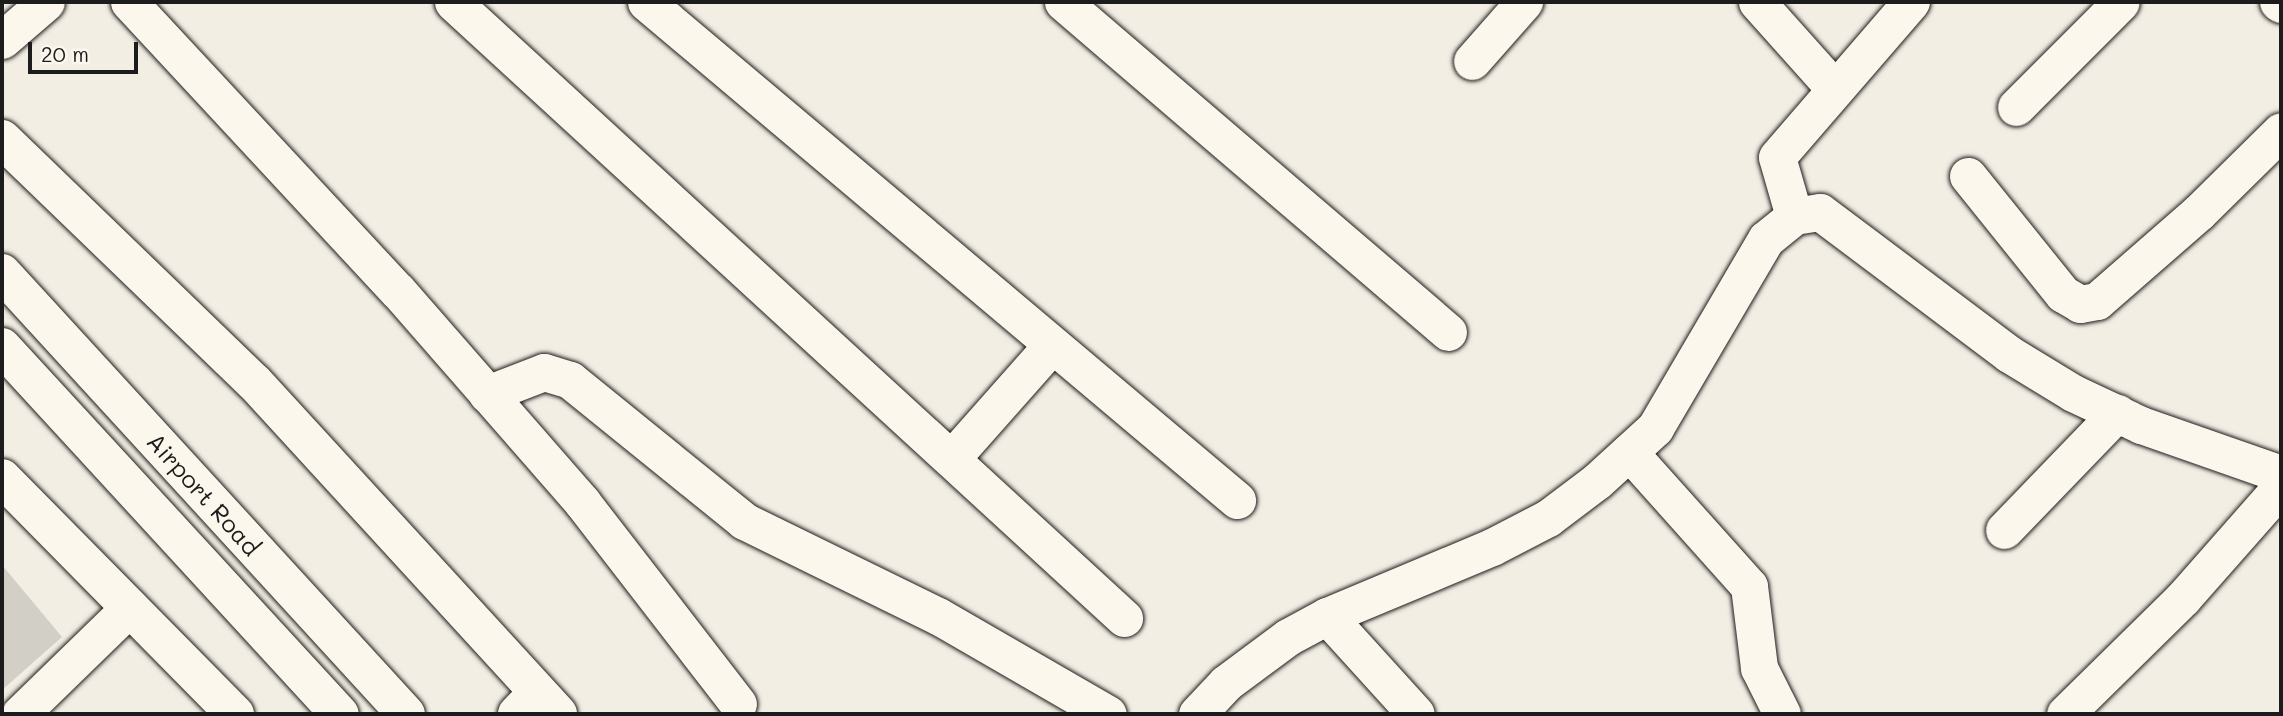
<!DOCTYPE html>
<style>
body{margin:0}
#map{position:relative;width:2283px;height:716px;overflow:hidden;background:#f2eee4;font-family:Mali,sans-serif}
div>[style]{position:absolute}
.green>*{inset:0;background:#d2cfc6}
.roads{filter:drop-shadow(0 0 2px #1c1c1c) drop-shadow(0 0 2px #1c1c1c)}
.minor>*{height:37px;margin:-18.5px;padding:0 18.5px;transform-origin:18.5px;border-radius:18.5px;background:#fbf7ec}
.tertiary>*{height:38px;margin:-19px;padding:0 19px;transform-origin:19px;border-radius:19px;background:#fbf7ec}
.primary>*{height:38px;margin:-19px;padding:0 19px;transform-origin:19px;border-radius:19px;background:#fbf7ec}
span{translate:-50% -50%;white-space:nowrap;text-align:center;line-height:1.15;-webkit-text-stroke:7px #fbf7ec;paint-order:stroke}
.street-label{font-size:24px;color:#1c1c1c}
.frame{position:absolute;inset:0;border:4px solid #1c1c1c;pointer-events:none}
.scale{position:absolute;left:28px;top:42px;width:110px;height:32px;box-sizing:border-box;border:4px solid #1c1c1c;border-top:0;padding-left:9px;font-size:21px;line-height:24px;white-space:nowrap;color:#1c1c1c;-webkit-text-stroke:5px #fbf7ec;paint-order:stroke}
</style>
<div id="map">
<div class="green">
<div style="clip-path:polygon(2px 565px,62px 637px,2px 690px)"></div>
</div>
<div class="roads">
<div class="minor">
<div style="left:129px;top:2px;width:395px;rotate:47.1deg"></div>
<div style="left:398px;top:291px;width:280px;rotate:48.9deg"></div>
<div style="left:582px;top:502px;width:255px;rotate:52.3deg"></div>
<div style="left:453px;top:2px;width:911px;rotate:42.55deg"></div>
<div style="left:646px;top:2px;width:773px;rotate:40.12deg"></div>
<div style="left:1063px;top:2px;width:507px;rotate:40.6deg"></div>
<div style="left:1757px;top:2px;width:115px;rotate:48.2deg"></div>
<div style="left:2278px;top:2px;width:4px;rotate:34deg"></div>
<div style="left:2px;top:40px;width:58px;rotate:-40.8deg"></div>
<div style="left:1472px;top:61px;width:79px;rotate:-48.6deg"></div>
<div style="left:2016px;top:107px;width:148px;rotate:-45deg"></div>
<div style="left:1968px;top:176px;width:151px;rotate:51.2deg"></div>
<div style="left:2063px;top:294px;width:20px;rotate:30deg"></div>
<div style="left:2080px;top:304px;width:17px;rotate:-10deg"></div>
<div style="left:2097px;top:301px;width:135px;rotate:-41.1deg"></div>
<div style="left:2199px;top:212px;width:115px;rotate:-44.6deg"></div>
<div style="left:1794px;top:216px;width:61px;rotate:-106.1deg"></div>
<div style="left:1777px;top:157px;width:205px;rotate:-49.2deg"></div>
<div style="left:487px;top:394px;width:61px;rotate:-21.1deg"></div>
<div style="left:544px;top:372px;width:27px;rotate:17deg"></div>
<div style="left:570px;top:380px;width:224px;rotate:39deg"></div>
<div style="left:744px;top:521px;width:216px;rotate:26.1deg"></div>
<div style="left:938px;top:616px;width:196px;rotate:30deg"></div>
<div style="left:1629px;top:452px;width:180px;rotate:48.2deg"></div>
<div style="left:1749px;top:586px;width:83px;rotate:83deg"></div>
<div style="left:1759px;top:668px;width:51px;rotate:63.4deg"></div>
<div style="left:951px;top:459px;width:152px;rotate:-48.5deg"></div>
<div style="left:2004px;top:530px;width:163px;rotate:-46deg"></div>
<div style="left:1327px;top:616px;width:132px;rotate:47.8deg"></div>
<div style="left:20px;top:714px;width:153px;rotate:-44.2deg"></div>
<div style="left:1197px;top:714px;width:42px;rotate:-46.9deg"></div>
<div style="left:1226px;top:683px;width:77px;rotate:-36.6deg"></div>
<div style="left:1288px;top:637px;width:44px;rotate:-28.3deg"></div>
<div style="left:1327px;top:616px;width:179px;rotate:-22.7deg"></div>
<div style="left:1492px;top:547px;width:63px;rotate:-27.4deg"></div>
<div style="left:1548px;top:518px;width:61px;rotate:-37.1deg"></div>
<div style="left:1597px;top:481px;width:79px;rotate:-42.4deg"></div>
<div style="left:1655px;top:428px;width:219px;rotate:-59.6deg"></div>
<div style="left:1766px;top:239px;width:36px;rotate:-39deg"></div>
<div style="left:1794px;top:216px;width:26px;rotate:-9deg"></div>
<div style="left:1820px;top:212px;width:236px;rotate:36.9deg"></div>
<div style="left:2009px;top:354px;width:75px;rotate:31.4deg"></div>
<div style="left:2073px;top:393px;width:75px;rotate:25.2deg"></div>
<div style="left:2141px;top:425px;width:148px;rotate:19.3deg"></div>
<div style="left:2065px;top:714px;width:165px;rotate:-44.5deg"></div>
<div style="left:2183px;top:598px;width:148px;rotate:-48.6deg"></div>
</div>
<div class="tertiary">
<div style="left:2px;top:139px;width:350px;rotate:44deg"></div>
<div style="left:254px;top:382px;width:450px;rotate:47.5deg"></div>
<div style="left:2px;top:478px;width:332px;rotate:45.4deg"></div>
</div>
<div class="primary">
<div style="left:2px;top:273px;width:598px;rotate:47.51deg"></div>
<div style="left:2px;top:347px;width:499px;rotate:47.4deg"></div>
<div style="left:517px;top:714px;width:29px;rotate:-46deg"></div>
</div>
</div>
<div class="street-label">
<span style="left:204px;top:494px;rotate:48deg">Airport Road</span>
</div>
<div class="frame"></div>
<div class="scale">20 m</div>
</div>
